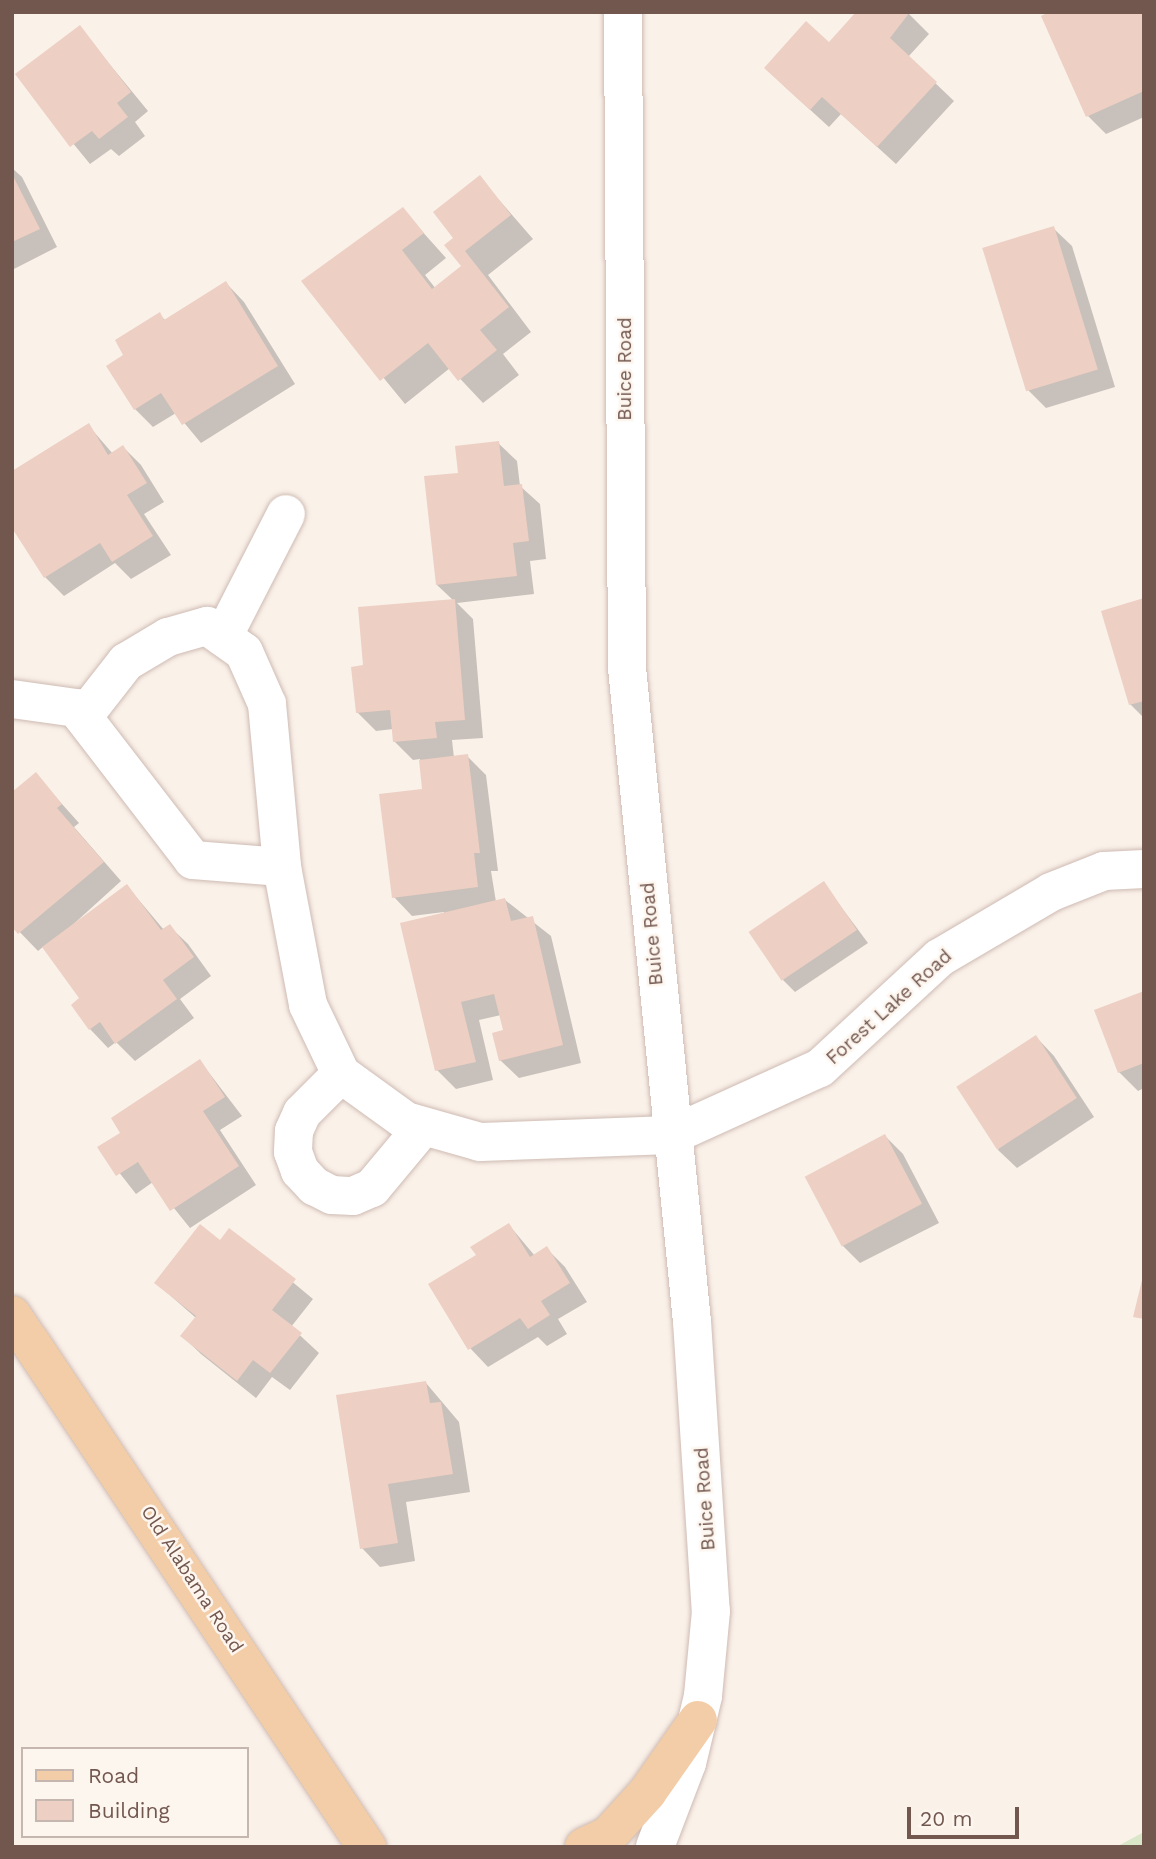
<!DOCTYPE html>
<style>
body{margin:0}
#map{position:relative;width:1156px;height:1859px;overflow:hidden;background:#faf1e9;font-family:"Work Sans",sans-serif}
div>[style]{position:absolute}
.green>*{inset:0;background:#d9e7c8}
.shadow>*{inset:0;background:#0003}
.building>*{inset:0;background:#edcfc3;transform-origin:0 0}
.roads{filter:drop-shadow(0 0 2px #cebbb3) drop-shadow(0 0 2px #cebbb3)}
.minor>*{height:38px;margin:-19px;padding:0 19px;transform-origin:19px;border-radius:19px;background:#fff}
.major>*{height:38px;margin:-19px;padding:0 19px;transform-origin:19px;border-radius:19px;background:#f2cda8}
span{translate:-50% -50%;white-space:nowrap;text-align:center;line-height:1.15;-webkit-text-stroke:5px #fdf6ef;paint-order:stroke}
.street-label{font-size:19px;color:#72574f}
.frame{position:absolute;inset:0;border:14px solid #72574f;pointer-events:none}
.legend{position:absolute;left:21px;top:1747px;width:228px;height:91px;box-sizing:border-box;background:#fdf6ef;border:2px solid #c5b6af;margin:0;padding:9px 12px;list-style:none;font-size:21px;color:#72574f}
.legend li{display:flex;align-items:center;gap:14px;height:35px}
.legend b{width:35px;border:2px solid #c5b6af}
.scale{position:absolute;left:907px;top:1807px;width:112px;height:32px;box-sizing:border-box;border:4px solid #72574f;border-top:0;padding-left:9px;font-size:21px;line-height:24px;white-space:nowrap;color:#72574f;-webkit-text-stroke:5px #fdf6ef;paint-order:stroke}
</style>
<div id="map">
<div class="green">
<div style="clip-path:polygon(1144px 1832px,1144px 1847px,1116px 1847px)"></div>
</div>
<div class="shadow">
<div style="clip-path:polygon(907px 12px,929px 34px,908px 57px,954px 101px,896px 164px,841px 114px,829px 127px,784px 86px,829px 44px)"></div>
<div style="clip-path:polygon(1144px 12px,1144px 117px,1106px 134px,1088px 116px)"></div>
<div style="clip-path:polygon(79px 27px,148px 111px,135px 122px,145px 136px,119px 156px,111px 149px,90px 164px,17px 75px)"></div>
<div style="clip-path:polygon(12px 168px,22px 177px,57px 247px,12px 270px)"></div>
<div style="clip-path:polygon(479px 177px,533px 239px,488px 275px,531px 332px,503px 354px,519px 375px,483px 403px,450px 368px,405px 404px,304px 281px,403px 210px,446px 258px,425px 275px,436px 289px,464px 267px,456px 238px)"></div>
<div style="clip-path:polygon(1053px 228px,1072px 246px,1115px 387px,1046px 408px,1028px 390px)"></div>
<div style="clip-path:polygon(226px 283px,244px 302px,295px 384px,201px 443px,176px 413px,153px 427px,135px 409px,125px 355px,160px 315px,166px 321px)"></div>
<div style="clip-path:polygon(88px 425px,113px 454px,123px 447px,141px 465px,164px 502px,144px 514px,171px 555px,131px 579px,115px 563px,64px 596px,45px 577px,12px 524px)"></div>
<div style="clip-path:polygon(498px 443px,517px 461px,520px 486px,540px 504px,546px 559px,530px 561px,534px 594px,457px 603px,473px 619px,483px 738px,452px 740px,454px 758px,467px 756px,486px 775px,498px 871px,491px 871px,496px 902px,505px 900px,551px 936px,581px 1063px,519px 1078px,500px 1060px,505px 1031px,501px 1015px,479px 1020px,493px 1080px,456px 1089px,437px 1070px,444px 912px,412px 916px,394px 897px,424px 790px,420px 759px,413px 760px,394px 741px,393px 729px,376px 731px,357px 712px,365px 667px,454px 601px,437px 585px,460px 474px)"></div>
<div style="clip-path:polygon(1144px 600px,1144px 716px,1143px 717px,1130px 704px)"></div>
<div style="clip-path:polygon(36px 775px,79px 823px,74px 827px,121px 881px,67px 930px,127px 886px,164px 930px,169px 926px,188px 944px,211px 976px,180px 999px,194px 1018px,135px 1061px,116px 1042px,108px 1048px,90px 1029px,73px 1005px,81px 999px,44px 946px,38px 951px,12px 924px)"></div>
<div style="clip-path:polygon(824px 884px,868px 943px,795px 992px,783px 980px)"></div>
<div style="clip-path:polygon(1144px 993px,1144px 1088px,1138px 1091px,1119px 1072px)"></div>
<div style="clip-path:polygon(1036px 1037px,1054px 1056px,1094px 1117px,1017px 1168px,998px 1150px)"></div>
<div style="clip-path:polygon(200px 1061px,242px 1116px,220px 1130px,256px 1185px,190px 1228px,153px 1182px,136px 1194px,100px 1148px,122px 1133px)"></div>
<div style="clip-path:polygon(885px 1136px,903px 1154px,939px 1223px,860px 1263px,842px 1245px)"></div>
<div style="clip-path:polygon(509px 1225px,535px 1256px,547px 1249px,565px 1267px,587px 1302px,558px 1319px,567px 1334px,547px 1346px,538px 1337px,488px 1367px,470px 1348px,478px 1256px)"></div>
<div style="clip-path:polygon(230px 1230px,313px 1299px,291px 1327px,319px 1353px,290px 1390px,272px 1377px,256px 1398px,201px 1354px,182px 1336px,196px 1318px,156px 1283px,220px 1243px)"></div>
<div style="clip-path:polygon(426px 1383px,459px 1422px,470px 1492px,406px 1502px,415px 1561px,380px 1567px,362px 1548px)"></div>
</div>
<div class="building">
<div style="clip-path:polygon(856px 12px,910px 12px,890px 38px,937px 82px,877px 147px,822px 97px,810px 110px,764px 68px,806px 21px,829px 42px)"></div>
<div style="clip-path:polygon(1049px 12px,1144px 12px,1144px 91px,1086px 117px,1041px 16px)"></div>
<div style="clip-path:polygon(80px 25px,131px 92px,117px 103px,128px 117px,99px 139px,92px 131px,70px 147px,15px 74px)"></div>
<div style="clip-path:polygon(12px 174px,40px 229px,12px 242px)"></div>
<div style="clip-path:polygon(480px 175px,511px 215px,465px 251px,509px 307px,480px 330px,497px 350px,458px 381px,428px 343px,380px 381px,301px 281px,403px 207px,424px 233px,402px 250px,432px 289px,461px 266px,444px 245px,453px 238px,433px 212px)"></div>
<div style="left:1054px;top:226px;width:150px;height:75px;rotate:73deg"></div>
<div style="clip-path:polygon(226px 281px,278px 366px,182px 425px,161px 393px,134px 410px,106px 366px,123px 355px,115px 340px,160px 312px,164px 320px)"></div>
<div style="clip-path:polygon(89px 423px,108px 455px,123px 445px,147px 483px,127px 495px,153px 536px,112px 562px,100px 543px,44px 578px,12px 528px,12px 471px)"></div>
<div style="clip-path:polygon(499px 441px,504px 486px,522px 484px,529px 541px,513px 543px,517px 576px,436px 585px,424px 476px,458px 473px,455px 446px)"></div>
<div style="clip-path:polygon(1144px 598px,1144px 701px,1129px 705px,1101px 611px)"></div>
<div style="clip-path:polygon(455px 599px,465px 720px,435px 722px,437px 738px,393px 742px,390px 710px,356px 713px,351px 667px,363px 665px,358px 607px)"></div>
<div style="clip-path:polygon(468px 754px,480px 853px,474px 853px,478px 887px,392px 898px,379px 794px,422px 789px,419px 760px)"></div>
<div style="clip-path:polygon(36px 772px,62px 804px,57px 808px,104px 862px,18px 934px,12px 927px,12px 792px)"></div>
<div style="left:824px;top:881px;width:59px;height:91px;rotate:56deg"></div>
<div style="clip-path:polygon(127px 884px,161px 930px,170px 924px,194px 957px,163px 980px,177px 999px,115px 1044px,100px 1022px,89px 1030px,71px 1005px,79px 998px,42px 947px)"></div>
<div style="clip-path:polygon(505px 898px,511px 921px,533px 916px,563px 1045px,499px 1061px,492px 1033px,503px 1030px,494px 994px,461px 1002px,476px 1062px,435px 1071px,400px 923px)"></div>
<div style="clip-path:polygon(1144px 991px,1144px 1063px,1118px 1073px,1094px 1010px)"></div>
<div style="left:1036px;top:1035px;width:75px;height:95px;rotate:57deg"></div>
<div style="clip-path:polygon(200px 1059px,225px 1097px,203px 1111px,239px 1166px,170px 1211px,138px 1162px,116px 1176px,97px 1147px,120px 1133px,111px 1118px)"></div>
<div style="left:885px;top:1134px;width:79px;height:91px;rotate:62deg"></div>
<div style="clip-path:polygon(509px 1223px,530px 1257px,547px 1246px,570px 1283px,541px 1301px,550px 1315px,528px 1329px,520px 1318px,468px 1350px,428px 1284px,476px 1255px,470px 1247px)"></div>
<div style="clip-path:polygon(200px 1224px,220px 1240px,229px 1228px,296px 1279px,272px 1310px,302px 1333px,270px 1373px,253px 1360px,237px 1381px,180px 1336px,196px 1316px,154px 1283px)"></div>
<div style="clip-path:polygon(1144px 1272px,1144px 1319px,1133px 1317px)"></div>
<div style="clip-path:polygon(426px 1381px,430px 1403px,441px 1402px,453px 1474px,388px 1484px,398px 1543px,360px 1549px,336px 1395px)"></div>
</div>
<div class="roads">
<div class="minor">
<div style="left:623px;top:12px;width:656px;rotate:89.65deg"></div>
<div style="left:627px;top:668px;width:656px;rotate:84.32deg"></div>
<div style="left:692px;top:1321px;width:291px;rotate:86.3deg"></div>
<div style="left:711px;top:1611px;width:85px;rotate:95.4deg"></div>
<div style="left:703px;top:1696px;width:69px;rotate:103.4deg"></div>
<div style="left:687px;top:1763px;width:90px;rotate:110.9deg"></div>
<div style="left:223px;top:637px;width:138px;rotate:-62.9deg"></div>
<div style="left:12px;top:699px;width:65px;rotate:8deg"></div>
<div style="left:76px;top:708px;width:192px;rotate:52.4deg"></div>
<div style="left:193px;top:860px;width:89px;rotate:4.5deg"></div>
<div style="left:282px;top:867px;width:140px;rotate:79.3deg"></div>
<div style="left:308px;top:1005px;width:76px;rotate:64.4deg"></div>
<div style="left:341px;top:1074px;width:80px;rotate:35.9deg"></div>
<div style="left:406px;top:1121px;width:77px;rotate:15.8deg"></div>
<div style="left:480px;top:1142px;width:192px;rotate:-2.1deg"></div>
<div style="left:672px;top:1135px;width:162px;rotate:-24.4deg"></div>
<div style="left:820px;top:1068px;width:162px;rotate:-42.7deg"></div>
<div style="left:939px;top:958px;width:130px;rotate:-30.5deg"></div>
<div style="left:1051px;top:892px;width:57px;rotate:-21.6deg"></div>
<div style="left:1104px;top:871px;width:40px;rotate:-2.9deg"></div>
<div style="left:83px;top:717px;width:70px;rotate:-52deg"></div>
<div style="left:126px;top:662px;width:49px;rotate:-30.8deg"></div>
<div style="left:168px;top:637px;width:41px;rotate:-15.8deg"></div>
<div style="left:207px;top:626px;width:45px;rotate:35.1deg"></div>
<div style="left:244px;top:652px;width:57px;rotate:66.1deg"></div>
<div style="left:267px;top:704px;width:164px;rotate:84.7deg"></div>
<div style="left:341px;top:1074px;width:55px;rotate:135deg"></div>
<div style="left:302px;top:1113px;width:20px;rotate:114deg"></div>
<div style="left:294px;top:1131px;width:21px;rotate:93deg"></div>
<div style="left:293px;top:1152px;width:20px;rotate:70deg"></div>
<div style="left:300px;top:1171px;width:21px;rotate:47deg"></div>
<div style="left:314px;top:1186px;width:20px;rotate:27deg"></div>
<div style="left:332px;top:1195px;width:21px;rotate:3deg"></div>
<div style="left:353px;top:1196px;width:21px;rotate:-23deg"></div>
<div style="left:372px;top:1188px;width:78px;rotate:-50.2deg"></div>
</div>
<div class="major">
<div style="left:12px;top:1315px;width:640px;rotate:56.29deg"></div>
<div style="left:584px;top:1847px;width:26px;rotate:-25deg"></div>
<div style="left:608px;top:1836px;width:58px;rotate:-47.8deg"></div>
<div style="left:647px;top:1793px;width:89px;rotate:-55.1deg"></div>
</div>
</div>
<div class="street-label">
<span style="left:625px;top:369px;rotate:-90deg">Buice Road</span>
<span style="left:652px;top:934px;rotate:-95deg">Buice Road</span>
<span style="left:889px;top:1007px;rotate:-42deg">Forest Lake Road</span>
<span style="left:705px;top:1499px;rotate:-94deg">Buice Road</span>
<span style="left:192px;top:1579px;rotate:57deg">Old Alabama Road</span>
</div>
<div class="frame"></div>
<ul class="legend">
<li><b style="height:9px;background:#f2cda8"></b>Road</li>
<li><b style="height:19px;background:#edcfc3"></b>Building</li>
</ul>
<div class="scale">20 m</div>
</div>
